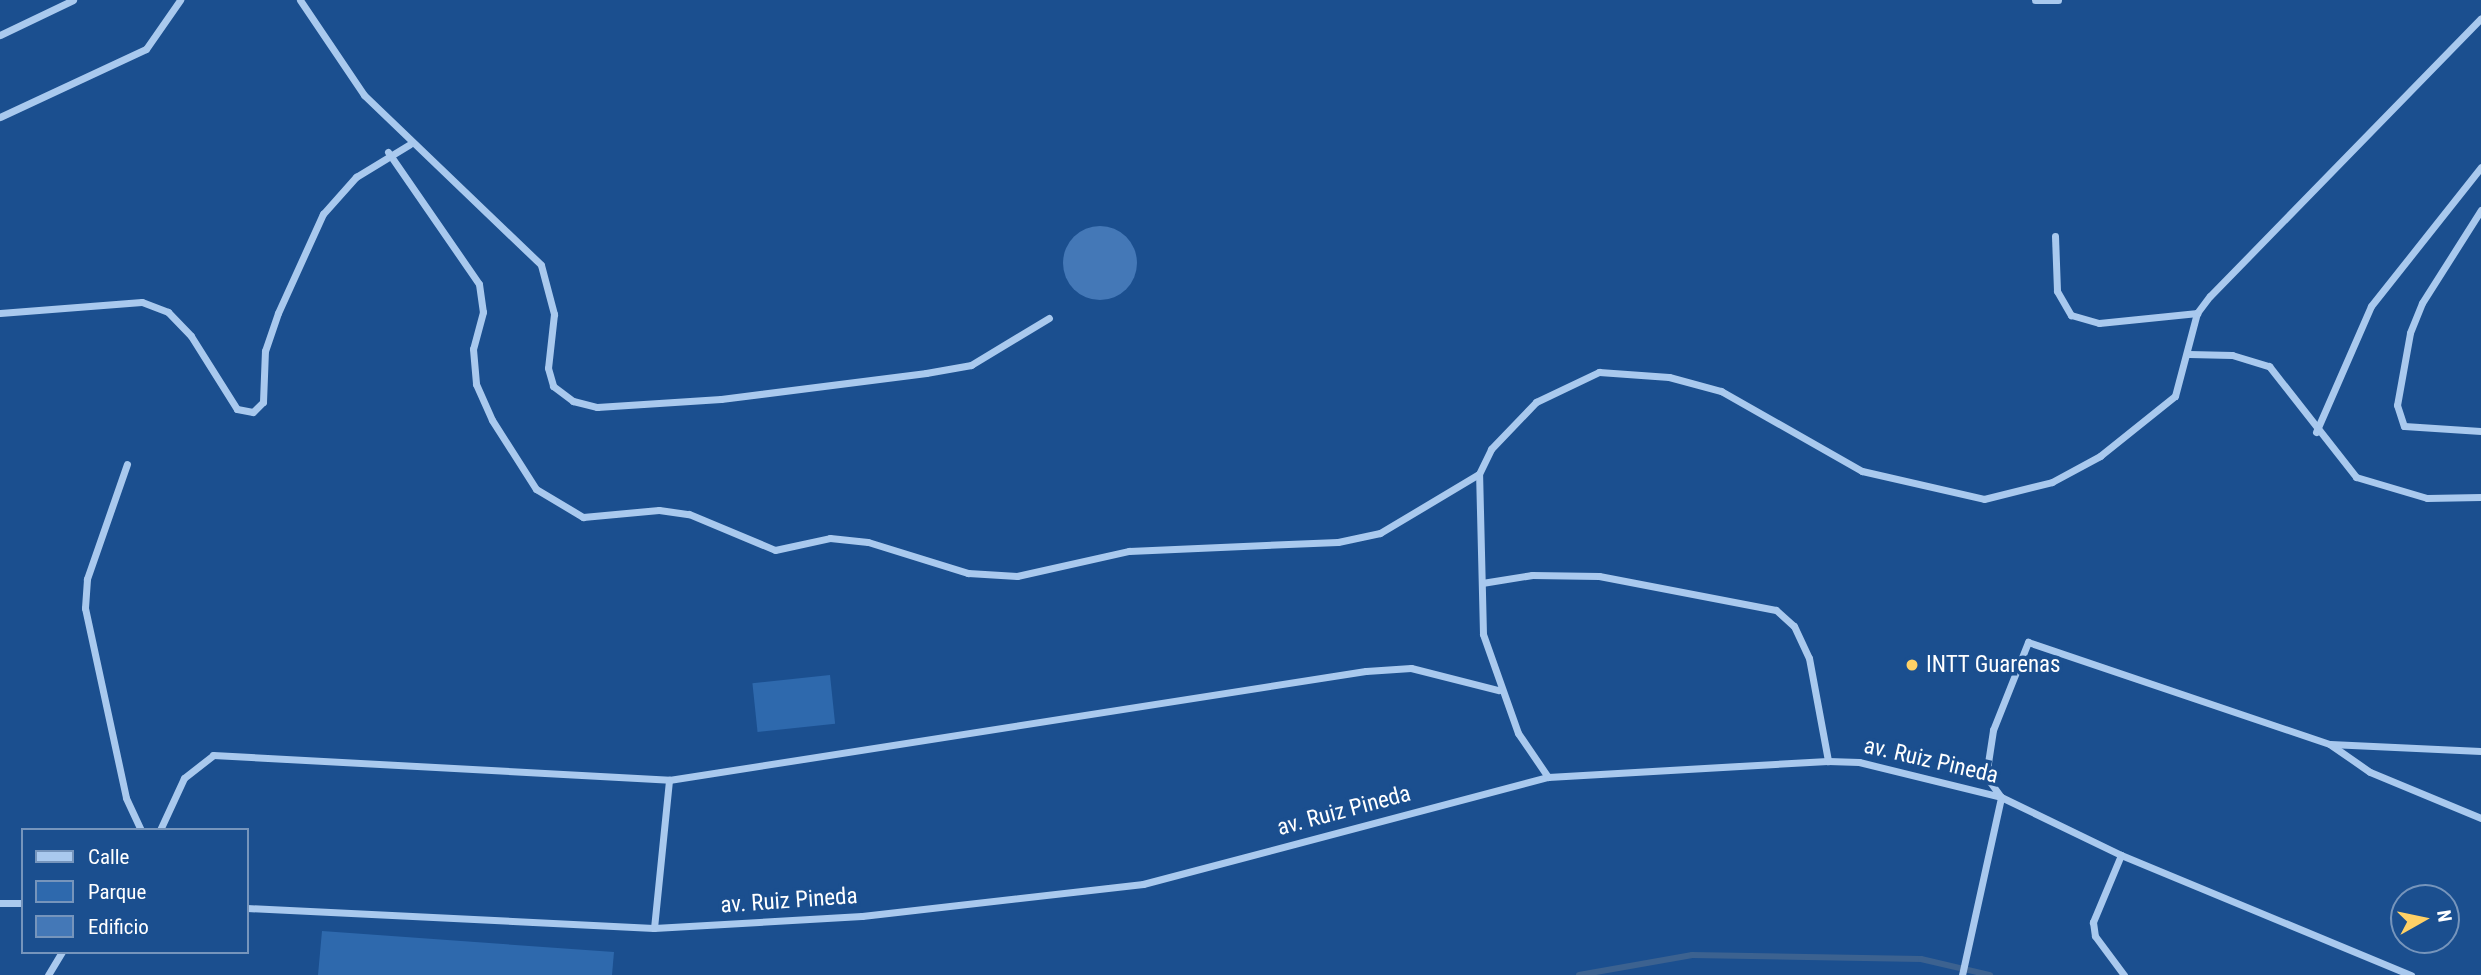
<!DOCTYPE html>
<style>
body{margin:0}
#map{position:relative;width:2481px;height:975px;overflow:hidden;background:#1b4f8f;font-family:"Roboto Condensed",sans-serif}
div>[style]{position:absolute}
.green>*{inset:0;background:#2e69ad;transform-origin:0 0}
.stream>*{height:6px;margin:-3px;padding:0 3px;transform-origin:3px;border-radius:3px;background:#3c6290}
.building>*{inset:0;background:#4478b7}
.round{border-radius:50%}
.street>*{height:7px;margin:-3.5px;padding:0 3.5px;transform-origin:3.5px;border-radius:3.5px;background:#a9c9ee}
.dots>*{width:19px;height:19px;translate:-50% -50%;box-sizing:border-box;border:4px solid #1b4f8f;border-radius:50%}
span{translate:-50% -50%;white-space:nowrap;text-align:center;line-height:1.15;-webkit-text-stroke:7px #1b4f8f;paint-order:stroke}
.poi-label{font-size:23px;color:#fff}
.left{translate:0 -50%;text-align:left}
.street-label{font-size:23px;color:#fff}
.legend{position:absolute;left:21px;top:828px;width:228px;height:126px;box-sizing:border-box;background:#1b4f8f;border:2px solid #7695bc;margin:0;padding:9px 12px;list-style:none;font-size:21px;color:#fff}
.legend li{display:flex;align-items:center;gap:14px;height:35px}
.legend b{width:35px;border:2px solid #7695bc}
.north{position:absolute;left:2390px;top:884px;width:70px;height:70px;box-sizing:border-box;background:#1b4f8f;border:2px solid #7695bc;border-radius:50%;rotate:81deg;font-size:19px;font-weight:700;line-height:28px;text-align:center;color:#fff}
.north::after{content:'';display:block;margin:auto;width:24px;height:32px;background:#ffd166;clip-path:polygon(50% 0,100% 100%,50% 72%,0 100%)}
</style>
<div id="map">
<div class="green">
<div style="left:830px;top:675px;width:49px;height:78px;rotate:84deg"></div>
<div style="clip-path:polygon(322px 931px,614px 952px,612px 975px,318px 975px)"></div>
</div>
<div class="stream">
<div style="left:1579px;top:975px;width:115px;rotate:-10deg"></div>
<div style="left:1692px;top:955px;width:229px;rotate:1deg"></div>
<div style="left:1921px;top:959px;width:71px;rotate:13.1deg"></div>
</div>
<div class="building">
<div class="round" style="left:1063px;top:226px;width:74px;height:74px"></div>
</div>
<div class="street">
<div style="left:300px;top:0;width:115px;rotate:56deg"></div>
<div style="left:364px;top:95px;width:245px;rotate:43.8deg"></div>
<div style="left:541px;top:265px;width:51px;rotate:75.1deg"></div>
<div style="left:554px;top:314px;width:54px;rotate:96.3deg"></div>
<div style="left:548px;top:368px;width:19px;rotate:74deg"></div>
<div style="left:553px;top:386px;width:25px;rotate:37deg"></div>
<div style="left:573px;top:401px;width:25px;rotate:14deg"></div>
<div style="left:597px;top:407px;width:124px;rotate:-3.7deg"></div>
<div style="left:721px;top:399px;width:207px;rotate:-7.2deg"></div>
<div style="left:926px;top:373px;width:46px;rotate:-10.1deg"></div>
<div style="left:971px;top:365px;width:91px;rotate:-31.1deg"></div>
<div style="left:2035px;top:0;width:23px"></div>
<div style="left:0;top:35px;width:81px;rotate:-25.6deg"></div>
<div style="left:0;top:117px;width:161px;rotate:-25deg"></div>
<div style="left:146px;top:49px;width:60px;rotate:-55.2deg"></div>
<div style="left:388px;top:152px;width:160px;rotate:55.4deg"></div>
<div style="left:479px;top:284px;width:28px;rotate:82deg"></div>
<div style="left:483px;top:312px;width:38px;rotate:105deg"></div>
<div style="left:473px;top:349px;width:35px;rotate:85deg"></div>
<div style="left:476px;top:384px;width:39px;rotate:66deg"></div>
<div style="left:492px;top:420px;width:82px;rotate:57.5deg"></div>
<div style="left:536px;top:489px;width:55px;rotate:30.8deg"></div>
<div style="left:583px;top:517px;width:76px;rotate:-5.3deg"></div>
<div style="left:659px;top:510px;width:30px;rotate:8deg"></div>
<div style="left:689px;top:514px;width:93px;rotate:22.7deg"></div>
<div style="left:775px;top:550px;width:56px;rotate:-12.3deg"></div>
<div style="left:830px;top:538px;width:38px;rotate:6deg"></div>
<div style="left:868px;top:542px;width:105px;rotate:17.2deg"></div>
<div style="left:968px;top:573px;width:49px;rotate:3.5deg"></div>
<div style="left:1017px;top:576px;width:115px;rotate:-12.6deg"></div>
<div style="left:1129px;top:551px;width:209px;rotate:-2.5deg"></div>
<div style="left:1338px;top:542px;width:43px;rotate:-12.1deg"></div>
<div style="left:1380px;top:533px;width:115px;rotate:-30.8deg"></div>
<div style="left:2481px;top:210px;width:110px;rotate:122.4deg"></div>
<div style="left:2422px;top:303px;width:32px;rotate:112deg"></div>
<div style="left:2410px;top:333px;width:73px;rotate:100.2deg"></div>
<div style="left:2397px;top:405px;width:22px;rotate:72deg"></div>
<div style="left:2404px;top:426px;width:77px;rotate:3.7deg"></div>
<div style="left:2055px;top:236px;width:55px;rotate:87.9deg"></div>
<div style="left:2057px;top:291px;width:28px;rotate:60deg"></div>
<div style="left:2071px;top:315px;width:29px;rotate:16deg"></div>
<div style="left:2099px;top:323px;width:99px;rotate:-5.8deg"></div>
<div style="left:0;top:313px;width:142px;rotate:-4.4deg"></div>
<div style="left:142px;top:302px;width:28px;rotate:21deg"></div>
<div style="left:168px;top:312px;width:33px;rotate:46deg"></div>
<div style="left:191px;top:336px;width:86px;rotate:57.8deg"></div>
<div style="left:237px;top:409px;width:16px;rotate:11deg"></div>
<div style="left:253px;top:412px;width:14px;rotate:-45deg"></div>
<div style="left:263px;top:402px;width:51px;rotate:-87.8deg"></div>
<div style="left:265px;top:351px;width:40px;rotate:-71.1deg"></div>
<div style="left:278px;top:313px;width:109px;rotate:-65.6deg"></div>
<div style="left:323px;top:214px;width:50px;rotate:-48.3deg"></div>
<div style="left:356px;top:177px;width:63px;rotate:-31.4deg"></div>
<div style="left:2189px;top:354px;width:43px;rotate:1.3deg"></div>
<div style="left:2232px;top:355px;width:39px;rotate:17deg"></div>
<div style="left:2269px;top:366px;width:141px;rotate:51.9deg"></div>
<div style="left:2356px;top:477px;width:74px;rotate:16.5deg"></div>
<div style="left:2427px;top:498px;width:54px;rotate:-1.1deg"></div>
<div style="left:2316px;top:432px;width:137px;rotate:-66.4deg"></div>
<div style="left:2371px;top:306px;width:177px;rotate:-51.6deg"></div>
<div style="left:127px;top:464px;width:122px;rotate:109.2deg"></div>
<div style="left:87px;top:579px;width:29px;rotate:94deg"></div>
<div style="left:85px;top:608px;width:194px;rotate:77.8deg"></div>
<div style="left:126px;top:798px;width:35px;rotate:65deg"></div>
<div style="left:1482px;top:583px;width:51px;rotate:-9.1deg"></div>
<div style="left:1532px;top:575px;width:67px;rotate:0.9deg"></div>
<div style="left:1599px;top:576px;width:180px;rotate:10.9deg"></div>
<div style="left:1776px;top:610px;width:24px;rotate:42deg"></div>
<div style="left:1794px;top:626px;width:35px;rotate:65deg"></div>
<div style="left:1809px;top:658px;width:105px;rotate:79.5deg"></div>
<div style="left:2331px;top:745px;width:47px;rotate:34.7deg"></div>
<div style="left:2370px;top:772px;width:120px;rotate:22.5deg"></div>
<div style="left:1548px;top:777px;width:53px;rotate:-124.3deg"></div>
<div style="left:1518px;top:733px;width:105px;rotate:-109.5deg"></div>
<div style="left:1483px;top:634px;width:160px;rotate:-91.4deg"></div>
<div style="left:1479px;top:474px;width:28px;rotate:-64deg"></div>
<div style="left:1491px;top:449px;width:65px;rotate:-46.2deg"></div>
<div style="left:1536px;top:402px;width:70px;rotate:-25.5deg"></div>
<div style="left:1599px;top:372px;width:70px;rotate:4.1deg"></div>
<div style="left:1669px;top:377px;width:54px;rotate:15.1deg"></div>
<div style="left:1721px;top:391px;width:162px;rotate:29.6deg"></div>
<div style="left:1862px;top:471px;width:125px;rotate:12.9deg"></div>
<div style="left:1984px;top:499px;width:70px;rotate:-14deg"></div>
<div style="left:2052px;top:482px;width:55px;rotate:-28.4deg"></div>
<div style="left:2100px;top:456px;width:96px;rotate:-38.7deg"></div>
<div style="left:2175px;top:396px;width:86px;rotate:-75.2deg"></div>
<div style="left:2197px;top:313px;width:21px;rotate:-53deg"></div>
<div style="left:2210px;top:296px;width:388px;rotate:-45.7deg"></div>
<div style="left:160px;top:830px;width:57px;rotate:-65.2deg"></div>
<div style="left:184px;top:778px;width:37px;rotate:-38deg"></div>
<div style="left:213px;top:755px;width:457px;rotate:3.1deg"></div>
<div style="left:669px;top:780px;width:705px;rotate:-8.89deg"></div>
<div style="left:1366px;top:671px;width:45px;rotate:-3.8deg"></div>
<div style="left:1411px;top:668px;width:90px;rotate:14.2deg"></div>
<div style="left:2121px;top:855px;width:73px;rotate:112.7deg"></div>
<div style="left:2093px;top:922px;width:14px;rotate:82deg"></div>
<div style="left:2095px;top:936px;width:49px;rotate:53.4deg"></div>
<div style="left:0;top:903px;width:23px"></div>
<div style="left:247px;top:908px;width:407px;rotate:2.8deg"></div>
<div style="left:654px;top:928px;width:208px;rotate:-3.3deg"></div>
<div style="left:862px;top:916px;width:283px;rotate:-6.5deg"></div>
<div style="left:1143px;top:884px;width:419px;rotate:-14.8deg"></div>
<div style="left:1548px;top:777px;width:280px;rotate:-3.3deg"></div>
<div style="left:1828px;top:761px;width:31px;rotate:2deg"></div>
<div style="left:1859px;top:762px;width:146px;rotate:13.8deg"></div>
<div style="left:2001px;top:797px;width:133px;rotate:25.8deg"></div>
<div style="left:2121px;top:855px;width:314px;rotate:22.5deg"></div>
<div style="left:654px;top:928px;width:149px;rotate:-84.2deg"></div>
<div style="left:48px;top:975px;width:27px;rotate:-59deg"></div>
<div style="left:1962px;top:975px;width:182px;rotate:-77.6deg"></div>
<div style="left:2001px;top:797px;width:26px;rotate:-126deg"></div>
<div style="left:1986px;top:776px;width:47px;rotate:-81.3deg"></div>
<div style="left:1993px;top:730px;width:95px;rotate:-68.3deg"></div>
<div style="left:2028px;top:642px;width:319px;rotate:18.7deg"></div>
<div style="left:2330px;top:744px;width:151px;rotate:2.7deg"></div>
</div>
<div class="dots">
<div style="left:1912px;top:665px;background:#ffd166"></div>
</div>
<div class="poi-label">
<span class="left" style="left:1926px;top:665px">INTT Guarenas</span>
</div>
<div class="street-label">
<span style="left:1931px;top:761px;rotate:13deg">av. Ruiz Pineda</span>
<span style="left:1344px;top:811px;rotate:-15deg">av. Ruiz Pineda</span>
<span style="left:789px;top:901px;rotate:-4deg">av. Ruiz Pineda</span>
</div>
<ul class="legend">
<li><b style="height:9px;background:#a9c9ee"></b>Calle</li>
<li><b style="height:19px;background:#2e69ad"></b>Parque</li>
<li><b style="height:19px;background:#4478b7"></b>Edificio</li>
</ul>
<div class="north">N</div>
</div>
